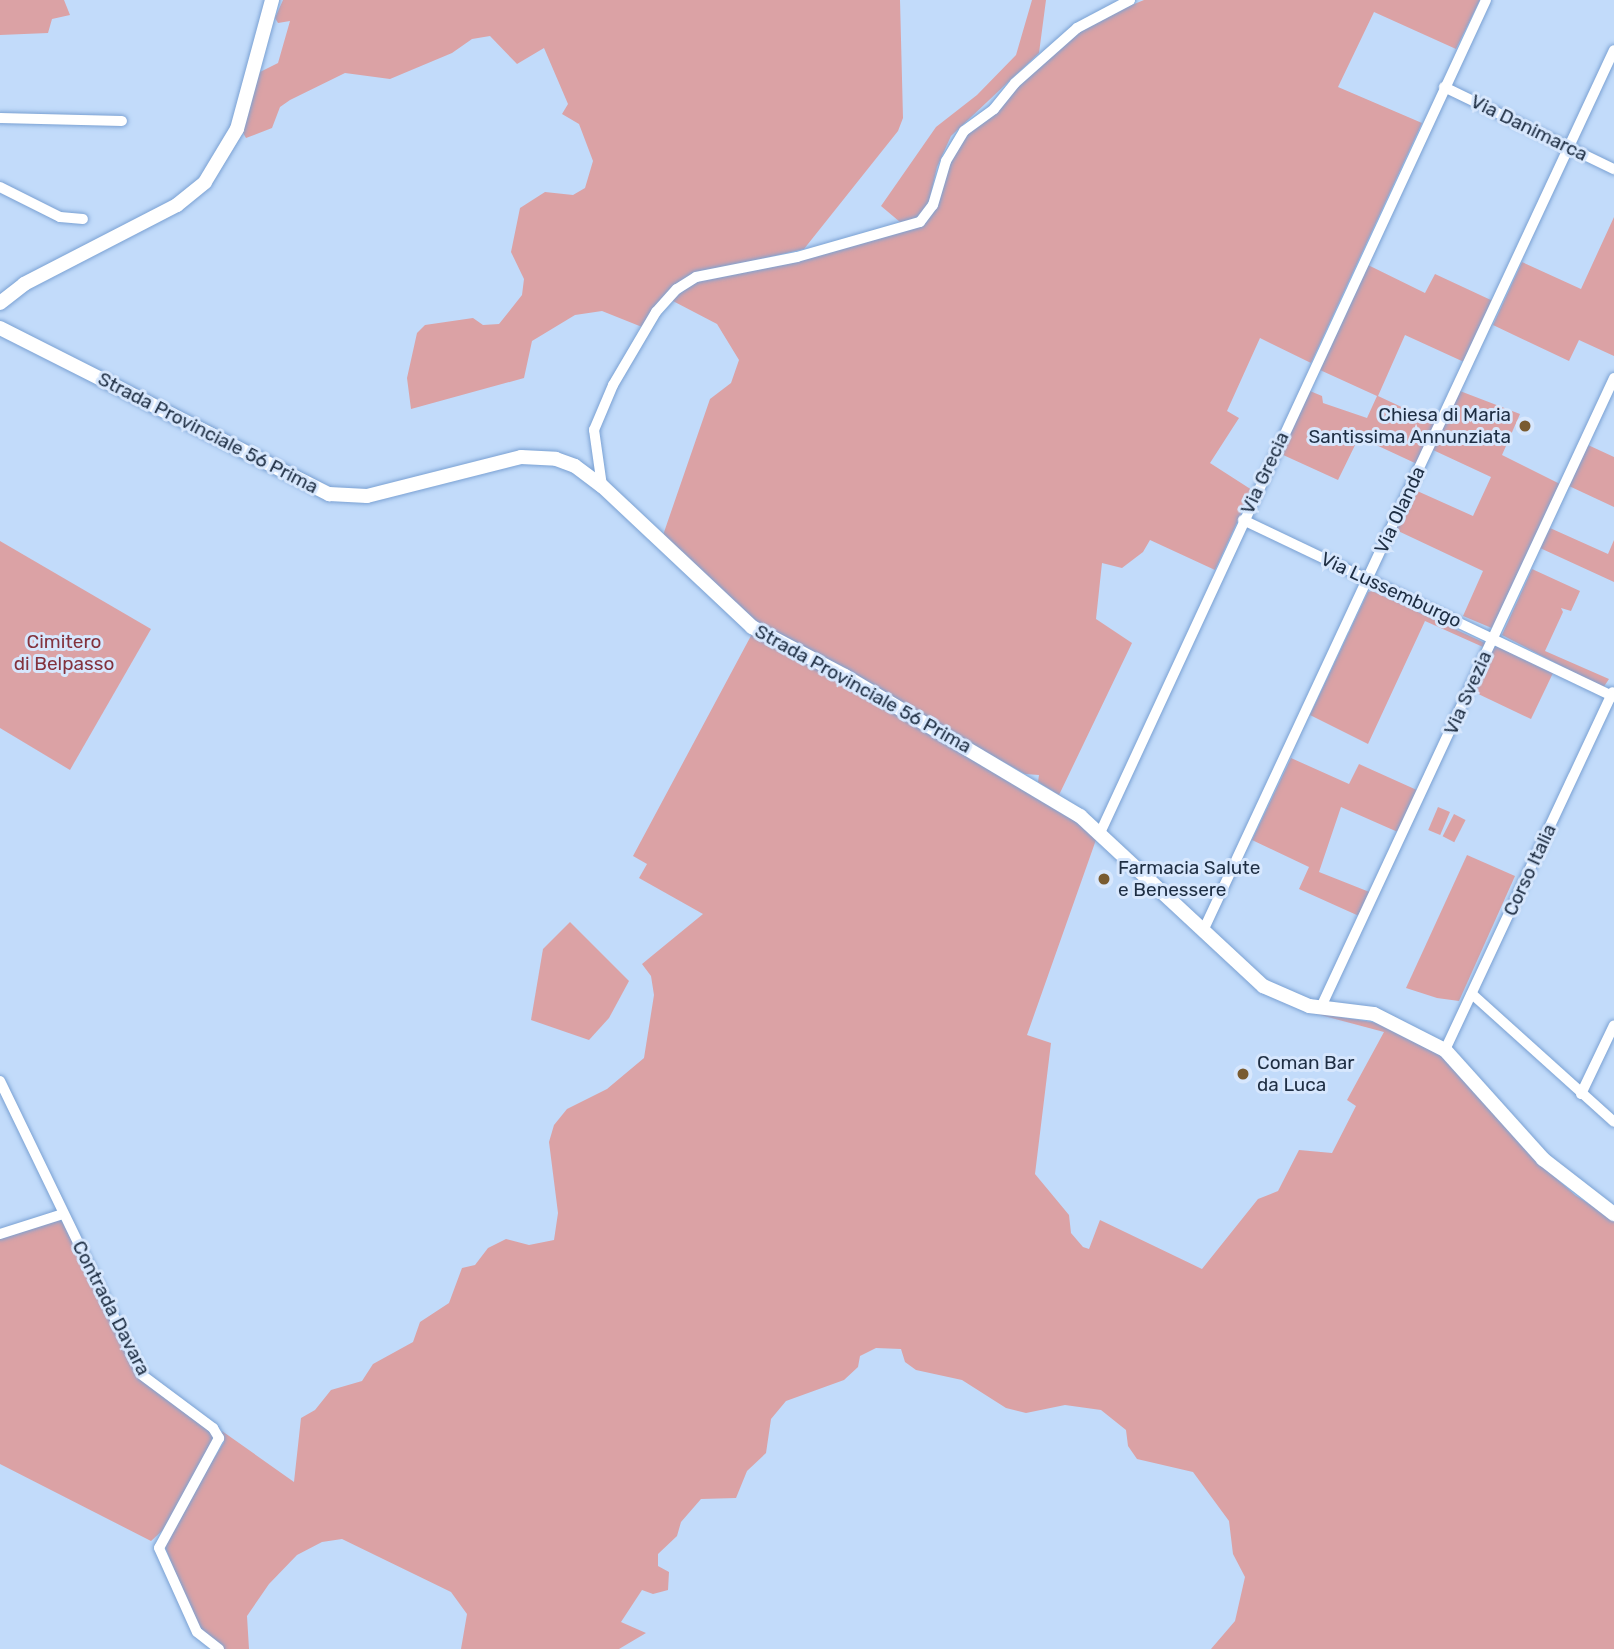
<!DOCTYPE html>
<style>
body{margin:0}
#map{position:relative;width:1614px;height:1649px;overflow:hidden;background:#c2dbfa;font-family:Rubik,sans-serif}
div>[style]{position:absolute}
.green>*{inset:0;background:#dba2a5;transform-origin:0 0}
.roads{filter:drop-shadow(0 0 2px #7aa1d3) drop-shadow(0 0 2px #7aa1d3)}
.street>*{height:10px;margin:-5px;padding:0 5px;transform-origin:5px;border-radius:5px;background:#fff}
.secondary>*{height:14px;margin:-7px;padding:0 7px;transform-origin:7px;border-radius:7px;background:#fff}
.dots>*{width:19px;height:19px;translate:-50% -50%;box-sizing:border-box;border:4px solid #d7e7fd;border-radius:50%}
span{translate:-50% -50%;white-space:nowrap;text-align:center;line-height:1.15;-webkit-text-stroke:6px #d7e7fd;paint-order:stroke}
.street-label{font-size:19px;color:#1e2e43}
.poi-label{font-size:19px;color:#1e2e43}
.right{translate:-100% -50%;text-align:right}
.left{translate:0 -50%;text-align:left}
.park-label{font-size:19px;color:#83333e}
</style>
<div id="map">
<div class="green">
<div style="clip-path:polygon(0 0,64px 0,70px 15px,52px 19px,48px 33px,0 35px)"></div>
<div style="clip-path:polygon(283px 0,900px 0,903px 118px,898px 131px,804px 249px,692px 275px,642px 327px,602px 311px,575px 315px,532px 341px,524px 378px,411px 409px,407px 378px,417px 333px,425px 325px,473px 318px,483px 325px,499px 324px,522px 295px,524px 279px,511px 252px,520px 208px,545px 192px,573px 195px,585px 188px,593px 161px,579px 124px,562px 114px,568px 104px,544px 48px,517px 64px,490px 36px,472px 39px,452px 53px,390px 79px,345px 73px,290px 100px,280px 107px,272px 128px,246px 138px,242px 131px,260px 72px,278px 63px,290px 21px,278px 23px,275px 18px)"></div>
<div style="clip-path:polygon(1032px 0,1046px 0,1039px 53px,951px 136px,937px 167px,928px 206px,915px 220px,900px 222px,881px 206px,936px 127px,977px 95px,1016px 55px)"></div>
<div style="clip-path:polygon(1144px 0,1480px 0,1456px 49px,1374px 12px,1338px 87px,1422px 123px,1311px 363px,1260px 338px,1227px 411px,1239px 418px,1210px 463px,1252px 490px,1215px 570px,1150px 540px,1143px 552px,1122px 568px,1102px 563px,1096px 619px,1132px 643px,1059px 795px,1038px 782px,1039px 775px,1025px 774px,754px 623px,662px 538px,710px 399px,731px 383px,739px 360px,717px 324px,671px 300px,695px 282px,923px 226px,938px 204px,950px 163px,967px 134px,1048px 56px,1093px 21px)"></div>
<div style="clip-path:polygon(1614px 217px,1614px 356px,1579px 340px,1569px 361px,1493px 325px,1522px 262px,1581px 289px)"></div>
<div style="clip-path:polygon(1368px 265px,1425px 293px,1435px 274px,1493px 301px,1464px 362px,1405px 335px,1378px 396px,1436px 423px,1417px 464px,1359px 437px,1338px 480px,1281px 454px,1310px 391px,1322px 396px,1323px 403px,1367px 418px,1377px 396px,1320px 370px)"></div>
<div style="clip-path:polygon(1460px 391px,1520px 414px,1502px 455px,1560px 484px,1494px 629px,1463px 616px,1483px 571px,1396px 530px,1415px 490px,1473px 516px,1491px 477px,1433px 450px)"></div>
<div style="clip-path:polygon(1588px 445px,1614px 457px,1614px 507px,1569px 486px)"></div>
<div style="clip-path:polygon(1550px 528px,1608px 554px,1614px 540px,1614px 582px,1540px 548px)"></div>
<div style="clip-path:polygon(0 541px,151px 629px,70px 770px,0 728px)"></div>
<div style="clip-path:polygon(1532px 569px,1580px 591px,1571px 611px,1561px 608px,1563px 612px,1545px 651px,1609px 679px,1603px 688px,1502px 635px)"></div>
<div style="clip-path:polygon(1372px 591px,1485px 643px,1483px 647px,1425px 621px,1368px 744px,1310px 715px,1368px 592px)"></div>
<div style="clip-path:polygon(753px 632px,1070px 814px,1097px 837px,1027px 1035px,1051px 1043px,1035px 1174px,1069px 1215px,1071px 1233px,1083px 1247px,1089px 1249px,1100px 1220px,1202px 1269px,1258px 1199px,1278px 1191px,1299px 1150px,1332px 1153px,1356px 1106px,1347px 1100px,1384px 1032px,1309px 1012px,1384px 1024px,1443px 1056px,1530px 1155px,1575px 1195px,1614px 1220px,1614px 1649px,1211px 1649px,1235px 1621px,1245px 1577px,1233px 1554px,1229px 1521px,1193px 1472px,1137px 1459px,1128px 1446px,1126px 1430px,1101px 1410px,1065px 1405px,1026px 1413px,1006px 1408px,962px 1380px,916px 1370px,905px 1362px,901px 1349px,876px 1348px,860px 1356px,858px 1367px,844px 1380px,786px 1401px,771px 1419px,766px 1453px,747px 1471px,736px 1498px,701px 1499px,681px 1522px,677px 1536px,658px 1554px,658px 1566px,669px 1572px,668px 1590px,653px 1594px,642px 1590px,621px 1622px,646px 1633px,619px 1649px,461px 1649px,467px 1614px,451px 1592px,342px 1539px,322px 1542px,297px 1555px,269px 1584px,247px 1616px,249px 1649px,224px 1649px,199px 1631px,163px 1542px,224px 1442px,222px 1431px,294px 1482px,301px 1418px,315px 1410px,331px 1390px,362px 1381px,373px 1364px,413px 1342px,420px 1322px,449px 1303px,462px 1268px,475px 1265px,488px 1248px,506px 1239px,529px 1245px,554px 1240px,558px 1213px,549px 1142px,554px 1125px,567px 1109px,607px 1089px,644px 1058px,654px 995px,651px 976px,642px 964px,703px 914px,639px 878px,647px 864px,633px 856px)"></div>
<div style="clip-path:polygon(1497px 646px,1553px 673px,1531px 719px,1472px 691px,1491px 649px)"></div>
<div style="clip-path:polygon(1291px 758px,1349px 784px,1359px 764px,1419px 791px,1400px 833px,1341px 807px,1319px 872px,1372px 893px,1359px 916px,1299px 889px,1309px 867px,1252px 840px)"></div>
<div style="left:1438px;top:807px;width:13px;height:25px;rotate:23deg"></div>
<div style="left:1454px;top:814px;width:13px;height:25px;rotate:27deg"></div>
<div style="clip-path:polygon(1467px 855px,1515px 876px,1459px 1001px,1437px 998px,1406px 988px)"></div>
<div style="clip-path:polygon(570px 922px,629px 981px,609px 1018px,589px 1040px,531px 1020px,543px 949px)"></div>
<div style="clip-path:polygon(61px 1219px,133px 1365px,215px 1436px,214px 1448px,162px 1531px,151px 1541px,0 1464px,0 1239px)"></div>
</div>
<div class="roads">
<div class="street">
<div style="left:1444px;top:87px;width:189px;rotate:25.8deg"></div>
<div style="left:0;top:118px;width:122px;rotate:1.4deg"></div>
<div style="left:0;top:187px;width:67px;rotate:26.6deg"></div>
<div style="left:60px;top:217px;width:23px;rotate:5deg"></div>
<div style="left:602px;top:486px;width:57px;rotate:-98.1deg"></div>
<div style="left:594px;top:430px;width:49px;rotate:-67.1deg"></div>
<div style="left:613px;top:385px;width:85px;rotate:-59.5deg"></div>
<div style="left:656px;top:312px;width:31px;rotate:-48deg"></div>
<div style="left:677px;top:289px;width:22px;rotate:-32deg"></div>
<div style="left:696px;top:277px;width:103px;rotate:-11.2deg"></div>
<div style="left:797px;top:257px;width:128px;rotate:-15.9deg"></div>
<div style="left:920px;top:222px;width:21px;rotate:-53deg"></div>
<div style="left:933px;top:205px;width:46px;rotate:-73.5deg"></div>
<div style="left:946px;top:161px;width:35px;rotate:-59deg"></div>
<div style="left:964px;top:131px;width:37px;rotate:-36deg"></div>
<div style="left:994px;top:109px;width:33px;rotate:-51deg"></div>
<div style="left:1015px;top:83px;width:83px;rotate:-41.6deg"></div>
<div style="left:1077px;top:28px;width:60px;rotate:-27.8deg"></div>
<div style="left:1243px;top:520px;width:411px;rotate:25.5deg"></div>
<div style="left:1100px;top:833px;width:918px;rotate:-65.14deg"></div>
<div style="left:1203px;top:931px;width:972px;rotate:-64.99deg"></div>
<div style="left:1472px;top:994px;width:191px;rotate:42deg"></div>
<div style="left:1321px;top:1007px;width:694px;rotate:-65.02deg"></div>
<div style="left:1445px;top:1050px;width:395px;rotate:-64.9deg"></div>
<div style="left:0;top:1081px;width:326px;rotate:64.2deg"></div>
<div style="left:142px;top:1375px;width:89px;rotate:36.7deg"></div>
<div style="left:213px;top:1428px;width:12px;rotate:59deg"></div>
<div style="left:219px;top:1438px;width:125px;rotate:118.6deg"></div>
<div style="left:159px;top:1548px;width:92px;rotate:65.7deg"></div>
<div style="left:197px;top:1632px;width:28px;rotate:38deg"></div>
<div style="left:1581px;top:1094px;width:76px;rotate:-64.4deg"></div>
<div style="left:0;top:1234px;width:66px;rotate:-17.6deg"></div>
</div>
<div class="secondary">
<div style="left:0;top:303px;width:31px;rotate:-38deg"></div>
<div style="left:24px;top:284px;width:172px;rotate:-27.3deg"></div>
<div style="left:177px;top:205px;width:36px;rotate:-39deg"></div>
<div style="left:205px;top:182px;width:62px;rotate:-58.9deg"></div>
<div style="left:237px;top:129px;width:134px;rotate:-74.8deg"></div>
<div style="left:0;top:328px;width:369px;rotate:26.8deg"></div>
<div style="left:329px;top:494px;width:38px;rotate:3deg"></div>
<div style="left:367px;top:496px;width:159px;rotate:-14.2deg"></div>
<div style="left:521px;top:457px;width:35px;rotate:3deg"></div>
<div style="left:556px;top:459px;width:20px;rotate:20deg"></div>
<div style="left:575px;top:466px;width:34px;rotate:37deg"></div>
<div style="left:602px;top:486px;width:206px;rotate:43.2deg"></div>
<div style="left:752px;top:627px;width:105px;rotate:27.8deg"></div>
<div style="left:845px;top:676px;width:274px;rotate:30.8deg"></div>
<div style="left:1080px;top:816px;width:250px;rotate:42.9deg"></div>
<div style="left:1263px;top:986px;width:50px;rotate:23.5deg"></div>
<div style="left:1309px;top:1006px;width:65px;rotate:7deg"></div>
<div style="left:1374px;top:1014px;width:80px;rotate:26.9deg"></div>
<div style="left:1445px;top:1050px;width:147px;rotate:48deg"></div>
<div style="left:1543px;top:1159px;width:90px;rotate:37.8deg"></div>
</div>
</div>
<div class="dots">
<div style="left:1525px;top:426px;background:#795b30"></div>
<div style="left:1104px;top:879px;background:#795b30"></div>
<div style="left:1243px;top:1074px;background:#795b30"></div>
</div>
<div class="street-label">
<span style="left:1529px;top:128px;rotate:26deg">Via Danimarca</span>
<span style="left:208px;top:433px;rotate:27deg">Strada Provinciale 56 Prima</span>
<span style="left:1265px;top:473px;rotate:-65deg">Via Grecia</span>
<span style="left:1400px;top:510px;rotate:-65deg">Via Olanda</span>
<span style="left:1391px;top:590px;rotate:25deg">Via Lussemburgo</span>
<span style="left:863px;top:689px;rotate:29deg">Strada Provinciale 56 Prima</span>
<span style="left:1468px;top:693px;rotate:-66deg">Via Svezia</span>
<span style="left:1530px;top:870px;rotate:-65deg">Corso Italia</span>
<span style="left:111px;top:1308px;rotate:63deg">Contrada Davara</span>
</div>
<div class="poi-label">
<span class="right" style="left:1511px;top:426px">Chiesa di Maria<br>Santissima Annunziata</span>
<span class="left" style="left:1118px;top:879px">Farmacia Salute<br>e Benessere</span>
<span class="left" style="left:1257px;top:1074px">Coman Bar<br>da Luca</span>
</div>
<div class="park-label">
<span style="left:64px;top:653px">Cimitero<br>di Belpasso</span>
</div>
</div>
